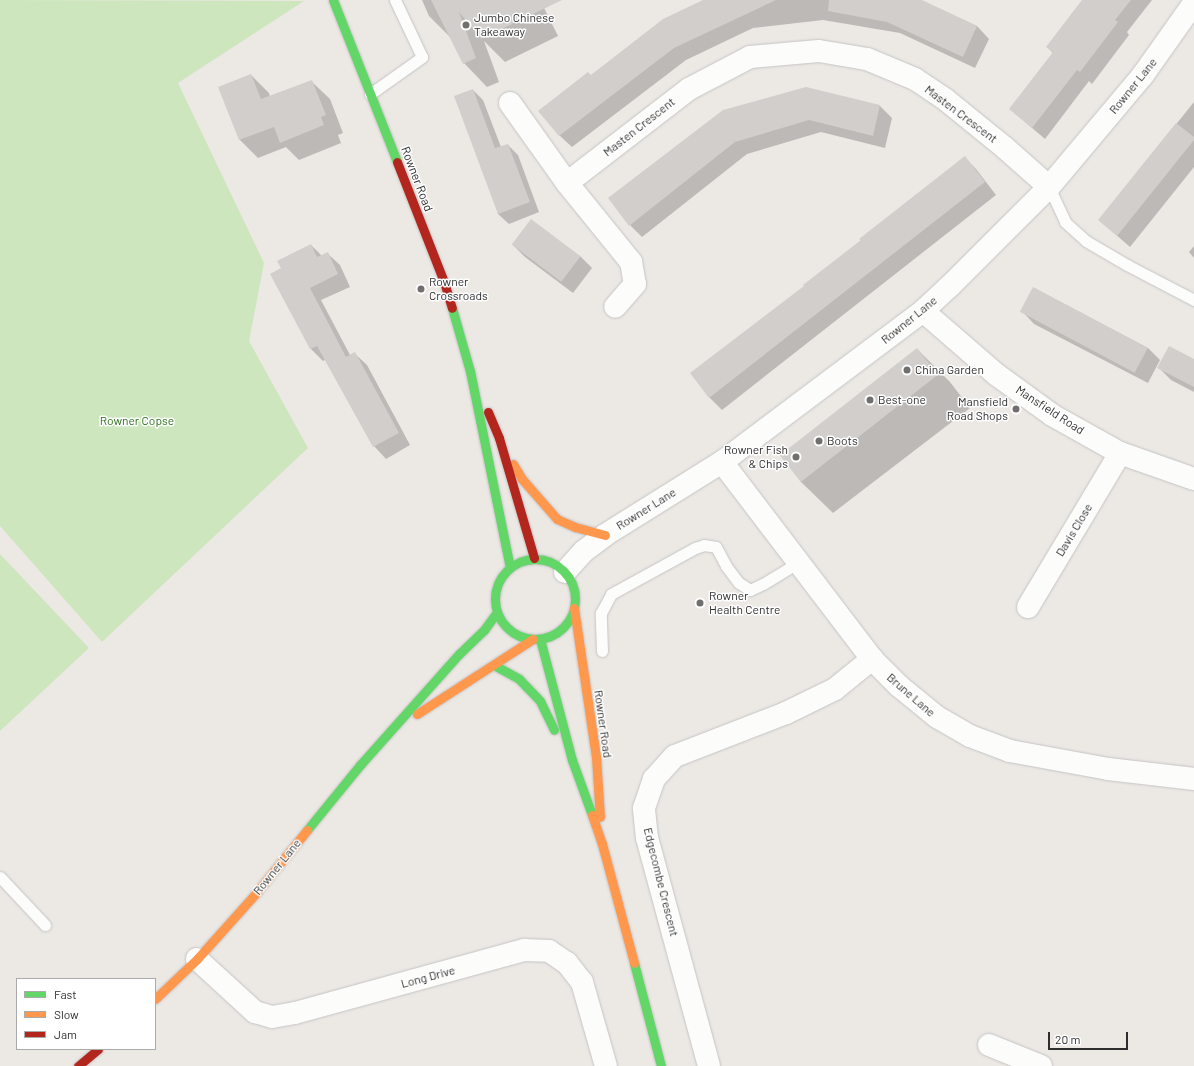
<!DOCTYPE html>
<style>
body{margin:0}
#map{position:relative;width:1194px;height:1066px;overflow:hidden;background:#ece8e4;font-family:Barlow,sans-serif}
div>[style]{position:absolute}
.green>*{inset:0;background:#cee6be}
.shadow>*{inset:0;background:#0003}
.building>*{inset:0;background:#d1cecb;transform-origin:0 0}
.roads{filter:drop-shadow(0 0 1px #c5c4c5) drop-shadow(0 0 1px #c5c4c5)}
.lane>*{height:11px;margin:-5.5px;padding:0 5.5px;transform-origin:5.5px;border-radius:5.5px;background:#fcfcfb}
.street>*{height:22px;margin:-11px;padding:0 11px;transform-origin:11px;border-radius:11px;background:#fcfcfb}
.fast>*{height:9px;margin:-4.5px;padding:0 4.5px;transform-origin:4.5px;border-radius:4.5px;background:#63d668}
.fast>.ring{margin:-4.5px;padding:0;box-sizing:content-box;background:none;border:9px solid #63d668;border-radius:50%}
.slow>*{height:9px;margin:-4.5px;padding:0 4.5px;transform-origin:4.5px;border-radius:4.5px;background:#ff974d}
.jam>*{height:9px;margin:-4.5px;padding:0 4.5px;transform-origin:4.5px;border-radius:4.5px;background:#b3261e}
.dots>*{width:11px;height:11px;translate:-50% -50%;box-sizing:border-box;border:2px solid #fff;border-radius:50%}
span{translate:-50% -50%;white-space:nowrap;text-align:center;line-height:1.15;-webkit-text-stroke:3px #fff;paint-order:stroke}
.poi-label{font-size:12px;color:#2e2e2e}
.left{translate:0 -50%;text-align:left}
.right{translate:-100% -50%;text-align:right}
.street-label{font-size:12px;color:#2e2e2e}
.park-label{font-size:12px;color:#2c6e1b}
.legend{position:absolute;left:16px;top:978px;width:140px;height:72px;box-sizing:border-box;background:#fff;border:1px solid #ababab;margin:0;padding:5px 7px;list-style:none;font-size:12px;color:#2e2e2e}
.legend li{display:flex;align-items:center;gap:8px;height:20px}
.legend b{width:20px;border:1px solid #ababab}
.scale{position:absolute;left:1048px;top:1032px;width:80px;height:18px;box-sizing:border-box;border:2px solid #2e2e2e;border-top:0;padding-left:5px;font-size:12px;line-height:14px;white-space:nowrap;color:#2e2e2e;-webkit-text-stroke:3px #fff;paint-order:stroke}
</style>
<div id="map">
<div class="green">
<div style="clip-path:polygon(0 0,304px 1px,178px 83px,264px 263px,249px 341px,308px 448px,102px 642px,0 526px)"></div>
<div style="clip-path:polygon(0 554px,89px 648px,0 731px)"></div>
</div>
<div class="shadow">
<div style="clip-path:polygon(422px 0,540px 0,558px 36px,505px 62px,484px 41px,499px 82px,487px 87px,464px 63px,451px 38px,429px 16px)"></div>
<div style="clip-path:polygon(705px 0,920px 0,977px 26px,989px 39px,975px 68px,900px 33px,823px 20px,753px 28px,686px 60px,572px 147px,559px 135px,592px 76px)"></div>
<div style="clip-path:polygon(1083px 0,1152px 0,1127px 32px,1129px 35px,1092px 84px,1089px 81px,1045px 139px,1010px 109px,1053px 53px,1047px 47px)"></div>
<div style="clip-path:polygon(251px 75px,269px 93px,270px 97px,311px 81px,330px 99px,343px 133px,338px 135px,341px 143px,299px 160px,286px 147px,258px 158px,240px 140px,219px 88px)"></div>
<div style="clip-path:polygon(473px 90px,483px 100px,501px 147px,508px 145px,518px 155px,539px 212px,509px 224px,498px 214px)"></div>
<div style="clip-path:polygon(1194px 102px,1194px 167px,1130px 247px,1099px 220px)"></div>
<div style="clip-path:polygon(880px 106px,892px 118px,885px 148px,821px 132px,747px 154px,642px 237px,630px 225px,724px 111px)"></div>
<div style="clip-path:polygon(964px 157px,976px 169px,996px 195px,722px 410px,710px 398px,691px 373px,805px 286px)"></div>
<div style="clip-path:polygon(311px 245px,322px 256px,327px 253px,340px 265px,350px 287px,321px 300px,350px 355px,354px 353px,367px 365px,410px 445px,386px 459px,374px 446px,326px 359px,323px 361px,311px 349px,271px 274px,282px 269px)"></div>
<div style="clip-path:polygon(513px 245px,580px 256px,592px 268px,573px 293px,525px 257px)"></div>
<div style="clip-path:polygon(1194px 246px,1194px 258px,1189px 252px)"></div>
<div style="clip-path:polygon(1034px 288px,1148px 348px,1160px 360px,1148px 383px,1034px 324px,1022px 311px)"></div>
<div style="clip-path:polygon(917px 349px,950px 382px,970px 408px,833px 513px,800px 481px)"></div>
<div style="clip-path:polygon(1194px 360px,1194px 392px,1171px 380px,1159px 368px)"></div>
</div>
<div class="building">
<div style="clip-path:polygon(431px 0,562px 0,481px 39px,459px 12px,476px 58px,463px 64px)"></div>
<div style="clip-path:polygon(703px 0,776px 0,674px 48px,559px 136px,538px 111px,588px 72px,591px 75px,663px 19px)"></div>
<div style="clip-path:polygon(829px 0,922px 0,977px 26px,963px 57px,887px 22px,828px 11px)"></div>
<div style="clip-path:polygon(1082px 0,1131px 0,1115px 20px,1118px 22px,1080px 72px,1077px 70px,1032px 128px,1009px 109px,1053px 52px,1046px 47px)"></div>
<div style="clip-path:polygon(251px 74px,261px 99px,312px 80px,326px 115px,321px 117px,324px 125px,280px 143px,274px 127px,239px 140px,218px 87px)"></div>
<div style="clip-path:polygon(806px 87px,880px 105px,873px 136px,809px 120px,735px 142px,629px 226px,608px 198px,723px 110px)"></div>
<div style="clip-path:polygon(473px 89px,495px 148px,508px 144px,530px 202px,498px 214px,454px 96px)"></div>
<div style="clip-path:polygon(1176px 123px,1194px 137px,1194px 140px,1117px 236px,1098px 220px)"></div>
<div style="clip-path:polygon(965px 156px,985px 182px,709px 398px,690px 373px,804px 286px,803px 285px,861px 240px,859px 239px)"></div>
<div style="left:531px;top:219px;width:62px;height:32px;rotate:37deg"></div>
<div style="clip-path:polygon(311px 244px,317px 257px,328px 252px,338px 274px,310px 288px,346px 357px,355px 352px,399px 433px,373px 447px,317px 346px,310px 349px,270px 274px,281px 268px,277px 261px)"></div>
<div style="left:1033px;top:287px;width:130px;height:28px;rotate:28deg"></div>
<div style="clip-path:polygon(1169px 346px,1194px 359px,1194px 387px,1157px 368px)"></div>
<div style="left:917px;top:348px;width:34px;height:174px;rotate:52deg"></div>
</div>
<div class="roads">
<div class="lane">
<div style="left:370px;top:94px;width:64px;rotate:-35.4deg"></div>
<div style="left:422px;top:57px;width:63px;rotate:-115.3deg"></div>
<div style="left:1049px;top:187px;width:38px;rotate:65deg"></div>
<div style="left:1065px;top:222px;width:28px;rotate:42deg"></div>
<div style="left:1086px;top:241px;width:48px;rotate:30.3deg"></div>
<div style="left:1127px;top:265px;width:76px;rotate:27.6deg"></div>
<div style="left:602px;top:651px;width:38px;rotate:-92deg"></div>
<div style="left:601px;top:613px;width:21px;rotate:-62deg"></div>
<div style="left:611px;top:594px;width:96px;rotate:-28.7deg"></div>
<div style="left:695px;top:548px;width:9px;rotate:-18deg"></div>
<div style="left:704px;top:545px;width:12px;rotate:9deg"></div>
<div style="left:716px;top:547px;width:21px;rotate:62deg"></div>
<div style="left:726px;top:566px;width:21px;rotate:53deg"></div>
<div style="left:739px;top:583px;width:13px;rotate:32deg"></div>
<div style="left:750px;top:590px;width:14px;rotate:-25deg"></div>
<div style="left:763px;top:584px;width:42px;rotate:-31.4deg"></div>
<div style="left:0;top:877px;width:66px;rotate:46.8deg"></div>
</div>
<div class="street">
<div style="left:510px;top:103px;width:98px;rotate:54.5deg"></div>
<div style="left:567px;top:183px;width:102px;rotate:51deg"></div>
<div style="left:631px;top:262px;width:22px;rotate:80deg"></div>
<div style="left:635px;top:284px;width:30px;rotate:131deg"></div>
<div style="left:567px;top:183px;width:154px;rotate:-37.6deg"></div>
<div style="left:689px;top:89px;width:69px;rotate:-27.7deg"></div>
<div style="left:750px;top:57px;width:69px;rotate:-5deg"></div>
<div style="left:819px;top:51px;width:49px;rotate:9.5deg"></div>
<div style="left:867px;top:59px;width:52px;rotate:22.6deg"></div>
<div style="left:915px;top:79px;width:37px;rotate:34deg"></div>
<div style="left:946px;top:100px;width:75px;rotate:39deg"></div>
<div style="left:1004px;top:147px;width:60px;rotate:41.6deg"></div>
<div style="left:923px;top:311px;width:98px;rotate:40.9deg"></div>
<div style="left:997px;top:375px;width:68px;rotate:36deg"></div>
<div style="left:1052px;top:415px;width:78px;rotate:29.2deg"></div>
<div style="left:1120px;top:453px;width:78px;rotate:19.4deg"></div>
<div style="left:722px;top:462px;width:248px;rotate:52.7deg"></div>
<div style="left:872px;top:659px;width:38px;rotate:45deg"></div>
<div style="left:899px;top:686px;width:49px;rotate:39.2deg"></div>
<div style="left:937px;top:717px;width:38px;rotate:30deg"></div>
<div style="left:970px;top:736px;width:43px;rotate:20.6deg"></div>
<div style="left:1010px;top:751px;width:100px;rotate:10.4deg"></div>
<div style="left:1108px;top:769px;width:87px;rotate:6.6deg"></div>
<div style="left:565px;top:572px;width:28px;rotate:-48deg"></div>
<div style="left:584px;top:551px;width:26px;rotate:-37deg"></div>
<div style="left:605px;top:535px;width:138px;rotate:-32deg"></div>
<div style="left:722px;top:462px;width:251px;rotate:-36.9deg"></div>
<div style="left:923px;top:311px;width:37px;rotate:-43deg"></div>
<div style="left:950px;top:286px;width:140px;rotate:-45deg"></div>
<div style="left:1049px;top:187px;width:146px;rotate:-50deg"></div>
<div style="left:1143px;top:75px;width:88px;rotate:-54.7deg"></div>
<div style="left:1028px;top:607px;width:179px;rotate:-59.1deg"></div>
<div style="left:197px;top:959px;width:79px;rotate:42.4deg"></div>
<div style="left:255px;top:1012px;width:18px;rotate:16deg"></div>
<div style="left:272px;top:1017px;width:23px;rotate:-10deg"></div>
<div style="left:295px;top:1013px;width:238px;rotate:-15.4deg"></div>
<div style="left:524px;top:950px;width:25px;rotate:2deg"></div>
<div style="left:549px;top:951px;width:22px;rotate:34deg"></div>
<div style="left:567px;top:963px;width:24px;rotate:52deg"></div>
<div style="left:582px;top:982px;width:87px;rotate:74.1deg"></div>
<div style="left:989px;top:1045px;width:56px;rotate:22deg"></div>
<div style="left:709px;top:1066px;width:236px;rotate:-105.2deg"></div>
<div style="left:647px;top:838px;width:30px;rotate:-96deg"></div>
<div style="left:644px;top:808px;width:31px;rotate:-71deg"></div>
<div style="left:654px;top:779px;width:31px;rotate:-48deg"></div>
<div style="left:675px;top:756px;width:119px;rotate:-21.2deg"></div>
<div style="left:786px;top:713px;width:55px;rotate:-26.1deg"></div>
<div style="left:835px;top:689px;width:48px;rotate:-39deg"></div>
</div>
<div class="fast">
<div style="left:333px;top:0;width:174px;rotate:68.4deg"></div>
<div style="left:452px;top:308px;width:66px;rotate:74.1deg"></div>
<div style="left:470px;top:371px;width:200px;rotate:78.5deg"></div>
<div class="ring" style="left:495px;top:559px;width:71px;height:71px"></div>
<div style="left:540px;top:639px;width:125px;rotate:75.2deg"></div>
<div style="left:572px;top:760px;width:59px;rotate:70deg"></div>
<div style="left:494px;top:665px;width:29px;rotate:29deg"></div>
<div style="left:519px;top:679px;width:30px;rotate:46deg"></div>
<div style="left:540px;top:701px;width:32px;rotate:64deg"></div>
<div style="left:307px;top:830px;width:84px;rotate:-50.8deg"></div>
<div style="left:360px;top:765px;width:149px;rotate:-48.3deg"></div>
<div style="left:459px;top:654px;width:35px;rotate:-44deg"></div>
<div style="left:484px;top:630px;width:22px;rotate:-54deg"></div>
<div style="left:634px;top:963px;width:106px;rotate:75.3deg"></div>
</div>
<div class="slow">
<div style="left:513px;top:464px;width:17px;rotate:59deg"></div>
<div style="left:522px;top:479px;width:53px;rotate:48.8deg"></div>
<div style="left:557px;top:519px;width:20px;rotate:24deg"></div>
<div style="left:575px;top:527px;width:31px;rotate:15deg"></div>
<div style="left:574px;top:608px;width:151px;rotate:81.6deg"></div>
<div style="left:596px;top:757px;width:60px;rotate:86.2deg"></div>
<div style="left:417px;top:714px;width:138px;rotate:-32.9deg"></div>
<div style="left:592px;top:815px;width:31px;rotate:71deg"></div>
<div style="left:602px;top:844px;width:123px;rotate:74.9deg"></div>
<div style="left:155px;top:999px;width:58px;rotate:-43.6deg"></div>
<div style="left:197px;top:959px;width:89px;rotate:-48.2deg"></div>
<div style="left:256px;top:893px;width:81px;rotate:-51deg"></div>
</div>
<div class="jam">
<div style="left:397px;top:162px;width:129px;rotate:68.6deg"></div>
<div style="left:444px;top:282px;width:27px;rotate:73deg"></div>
<div style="left:488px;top:412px;width:28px;rotate:67deg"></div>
<div style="left:499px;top:438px;width:125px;rotate:73.7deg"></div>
<div style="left:78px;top:1066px;width:26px;rotate:-40deg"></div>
</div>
</div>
<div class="dots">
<div style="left:466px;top:25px;background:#706f6e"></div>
<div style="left:421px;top:289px;background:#706f6e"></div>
<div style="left:907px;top:370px;background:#706f6e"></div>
<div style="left:870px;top:400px;background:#706f6e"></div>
<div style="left:1016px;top:409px;background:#706f6e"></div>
<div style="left:819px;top:441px;background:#706f6e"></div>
<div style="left:796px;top:457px;background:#706f6e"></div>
<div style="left:700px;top:603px;background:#706f6e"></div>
</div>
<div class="poi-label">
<span class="left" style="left:474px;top:25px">Jumbo Chinese<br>Takeaway</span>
<span class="left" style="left:429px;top:289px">Rowner<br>Crossroads</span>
<span class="left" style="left:915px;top:370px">China Garden</span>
<span class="left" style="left:878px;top:400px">Best-one</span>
<span class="right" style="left:1008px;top:409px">Mansfield<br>Road Shops</span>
<span class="left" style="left:827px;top:441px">Boots</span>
<span class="right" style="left:788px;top:457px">Rowner Fish<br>&amp; Chips</span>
<span class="left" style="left:709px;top:603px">Rowner<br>Health Centre</span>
</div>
<div class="street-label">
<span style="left:1133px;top:86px;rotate:-51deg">Rowner Lane</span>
<span style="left:961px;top:114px;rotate:37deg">Masten Crescent</span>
<span style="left:639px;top:127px;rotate:-38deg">Masten Crescent</span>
<span style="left:417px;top:179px;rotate:69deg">Rowner Road</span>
<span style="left:909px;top:320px;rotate:-39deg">Rowner Lane</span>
<span style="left:1050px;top:410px;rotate:33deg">Mansfield Road</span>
<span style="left:646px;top:509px;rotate:-32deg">Rowner Lane</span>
<span style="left:1074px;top:530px;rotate:-59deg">Davis Close</span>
<span style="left:911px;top:695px;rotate:41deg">Brune Lane</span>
<span style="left:603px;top:724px;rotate:82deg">Rowner Road</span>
<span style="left:277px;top:867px;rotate:-51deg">Rowner Lane</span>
<span style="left:661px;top:882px;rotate:76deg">Edgecombe Crescent</span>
<span style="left:428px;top:977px;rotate:-15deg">Long Drive</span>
</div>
<div class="park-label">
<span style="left:137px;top:421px">Rowner Copse</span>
</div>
<ul class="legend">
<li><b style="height:5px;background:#63d668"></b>Fast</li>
<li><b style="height:5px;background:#ff974d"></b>Slow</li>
<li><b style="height:5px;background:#b3261e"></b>Jam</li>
</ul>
<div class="scale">20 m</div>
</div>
